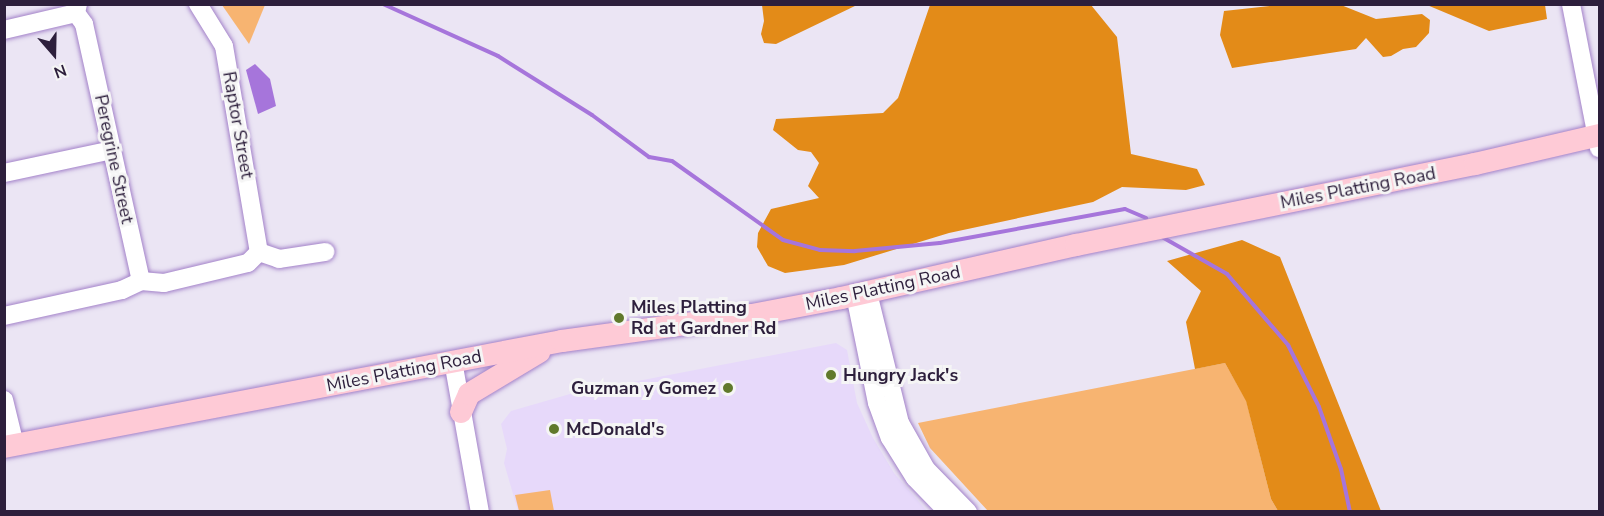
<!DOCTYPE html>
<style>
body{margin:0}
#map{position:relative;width:1604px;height:516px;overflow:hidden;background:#ebe5f4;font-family:"Nunito Sans",sans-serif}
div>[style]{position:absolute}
.built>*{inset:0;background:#e7d9fa}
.green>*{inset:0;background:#f7b471}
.forest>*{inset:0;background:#e38b18}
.water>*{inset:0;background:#a675db}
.stream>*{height:4px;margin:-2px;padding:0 2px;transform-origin:2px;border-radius:2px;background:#a675db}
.roads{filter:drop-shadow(0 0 2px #a382c9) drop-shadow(0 0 2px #a382c9)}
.minor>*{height:18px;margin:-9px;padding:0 9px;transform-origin:9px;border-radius:9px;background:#fff}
.major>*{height:22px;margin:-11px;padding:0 11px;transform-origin:11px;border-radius:11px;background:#fecad6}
.dots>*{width:16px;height:16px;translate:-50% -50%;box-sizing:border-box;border:3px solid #f5f5f5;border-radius:50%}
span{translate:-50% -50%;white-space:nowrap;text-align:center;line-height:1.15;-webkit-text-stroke:6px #f5f5f5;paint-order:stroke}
.street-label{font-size:18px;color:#2d1f3c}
.poi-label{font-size:18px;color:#2d1f3c;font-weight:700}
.left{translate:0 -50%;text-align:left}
.right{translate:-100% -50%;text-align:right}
.frame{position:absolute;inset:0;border:6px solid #2d1f3c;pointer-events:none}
.north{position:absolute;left:24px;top:24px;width:60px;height:60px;-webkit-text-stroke:4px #f5f5f5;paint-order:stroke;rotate:160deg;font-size:16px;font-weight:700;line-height:24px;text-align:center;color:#2d1f3c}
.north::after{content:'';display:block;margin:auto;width:21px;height:27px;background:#2d1f3c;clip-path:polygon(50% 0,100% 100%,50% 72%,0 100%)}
</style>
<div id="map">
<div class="built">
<div style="clip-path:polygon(836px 343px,847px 350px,857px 403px,873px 438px,894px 473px,927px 511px,518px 511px,504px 463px,507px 449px,501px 424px,511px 411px,570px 394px)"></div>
</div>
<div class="green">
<div style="clip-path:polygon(222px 5px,265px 5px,249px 44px)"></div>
<div style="clip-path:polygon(1225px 363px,1246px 400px,1271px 499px,1278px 511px,988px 511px,930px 448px,918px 423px)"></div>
<div style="clip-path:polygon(550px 490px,554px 511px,519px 511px,515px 495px)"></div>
</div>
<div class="forest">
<div style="clip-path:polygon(1287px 4px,1341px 5px,1376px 19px,1422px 14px,1430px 20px,1429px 33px,1416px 47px,1403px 49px,1391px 56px,1383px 57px,1366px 38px,1356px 49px,1232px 68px,1220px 35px,1224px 11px)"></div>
<div style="clip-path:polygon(762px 5px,762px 4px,857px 5px,776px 44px,764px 43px,761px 34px,764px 21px)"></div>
<div style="clip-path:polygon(930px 5px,1091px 5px,1117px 37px,1131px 154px,1197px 169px,1205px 185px,1186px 190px,1122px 187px,1093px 202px,949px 233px,844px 265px,785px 273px,768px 266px,757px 247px,758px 233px,771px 209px,819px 198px,808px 186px,819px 163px,811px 152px,798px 150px,773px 130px,776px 119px,883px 113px,898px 98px)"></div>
<div style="clip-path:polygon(1427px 5px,1545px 5px,1547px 19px,1489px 31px)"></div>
<div style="clip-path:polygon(1242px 240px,1280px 257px,1381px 511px,1278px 511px,1271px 499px,1246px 401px,1225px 363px,1195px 369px,1186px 322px,1201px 291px,1167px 261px)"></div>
</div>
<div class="water">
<div style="clip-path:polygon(255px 64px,270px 79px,276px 106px,258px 114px,246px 70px)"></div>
</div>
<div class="stream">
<div style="left:383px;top:4px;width:126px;rotate:24.3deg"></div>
<div style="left:498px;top:56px;width:111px;rotate:32.1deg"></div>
<div style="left:592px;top:115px;width:71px;rotate:36.4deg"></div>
<div style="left:649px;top:157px;width:23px;rotate:10deg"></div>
<div style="left:672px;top:161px;width:136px;rotate:35.4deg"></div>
<div style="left:783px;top:240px;width:38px;rotate:15deg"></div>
<div style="left:820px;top:250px;width:35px;rotate:2deg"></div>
<div style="left:855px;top:251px;width:85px;rotate:-5.4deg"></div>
<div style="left:940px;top:243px;width:188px;rotate:-10.4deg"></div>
<div style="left:1125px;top:209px;width:23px;rotate:23deg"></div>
<div style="left:1162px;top:237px;width:75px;rotate:29.6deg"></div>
<div style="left:1227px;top:274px;width:94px;rotate:49.3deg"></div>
<div style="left:1288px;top:345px;width:69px;rotate:63.4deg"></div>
<div style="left:1319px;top:407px;width:66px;rotate:70.5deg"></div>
<div style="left:1341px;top:469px;width:44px;rotate:78.2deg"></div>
</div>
<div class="roads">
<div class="minor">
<div style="left:78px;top:4px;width:9px;rotate:103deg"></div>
<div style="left:76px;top:13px;width:14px;rotate:54deg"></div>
<div style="left:84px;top:24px;width:263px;rotate:77.5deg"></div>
<div style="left:198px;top:4px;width:49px;rotate:58.2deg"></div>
<div style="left:224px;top:46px;width:209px;rotate:80.4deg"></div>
<div style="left:1571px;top:4px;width:147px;rotate:79deg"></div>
<div style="left:4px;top:30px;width:74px;rotate:-13.3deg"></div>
<div style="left:4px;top:173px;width:110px;rotate:-12deg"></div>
<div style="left:259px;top:252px;width:21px;rotate:19deg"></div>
<div style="left:279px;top:259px;width:47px;rotate:-8.7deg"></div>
<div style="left:868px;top:293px;width:134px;rotate:76.2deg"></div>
<div style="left:900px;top:423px;width:53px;rotate:60.5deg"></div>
<div style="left:926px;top:469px;width:60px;rotate:45.7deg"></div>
<div style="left:855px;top:295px;width:110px;rotate:78.5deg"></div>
<div style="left:877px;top:403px;width:37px;rotate:70deg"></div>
<div style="left:890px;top:438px;width:47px;rotate:58deg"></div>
<div style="left:915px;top:478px;width:47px;rotate:45.9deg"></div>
<div style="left:4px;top:316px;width:121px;rotate:-12.4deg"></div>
<div style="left:122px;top:290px;width:21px;rotate:-25deg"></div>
<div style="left:141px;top:281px;width:23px;rotate:5deg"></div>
<div style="left:164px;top:283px;width:86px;rotate:-13.4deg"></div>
<div style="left:248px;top:263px;width:16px;rotate:-45deg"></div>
<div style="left:453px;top:361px;width:153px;rotate:79.9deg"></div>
<div style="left:4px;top:400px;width:46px;rotate:76.3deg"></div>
</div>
<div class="major">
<div style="left:461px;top:412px;width:20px;rotate:-66deg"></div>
<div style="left:469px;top:394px;width:82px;rotate:-31deg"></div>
<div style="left:4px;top:447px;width:568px;rotate:-10.76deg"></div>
<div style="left:562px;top:341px;width:192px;rotate:-7.8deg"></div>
<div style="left:752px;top:315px;width:91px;rotate:-10.8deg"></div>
<div style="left:841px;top:298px;width:241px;rotate:-12.7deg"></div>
<div style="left:1076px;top:245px;width:407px;rotate:-11.5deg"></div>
<div style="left:1475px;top:164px;width:128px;rotate:-13.1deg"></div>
</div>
</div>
<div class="dots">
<div style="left:619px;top:318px;background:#60792b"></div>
<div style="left:831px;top:375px;background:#60792b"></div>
<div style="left:728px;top:388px;background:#60792b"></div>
<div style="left:554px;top:429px;background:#60792b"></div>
</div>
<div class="street-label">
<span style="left:238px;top:125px;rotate:80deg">Raptor Street</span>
<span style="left:114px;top:159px;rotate:78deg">Peregrine Street</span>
<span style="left:1358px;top:188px;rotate:-11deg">Miles Platting Road</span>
<span style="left:883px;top:288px;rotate:-12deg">Miles Platting Road</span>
<span style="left:404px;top:371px;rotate:-11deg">Miles Platting Road</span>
</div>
<div class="poi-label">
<span class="left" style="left:631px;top:318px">Miles Platting<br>Rd at Gardner Rd</span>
<span class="left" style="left:843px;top:375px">Hungry Jack's</span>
<span class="right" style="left:716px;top:388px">Guzman y Gomez</span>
<span class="left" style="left:566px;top:429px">McDonald's</span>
</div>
<div class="frame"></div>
<div class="north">N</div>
</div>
